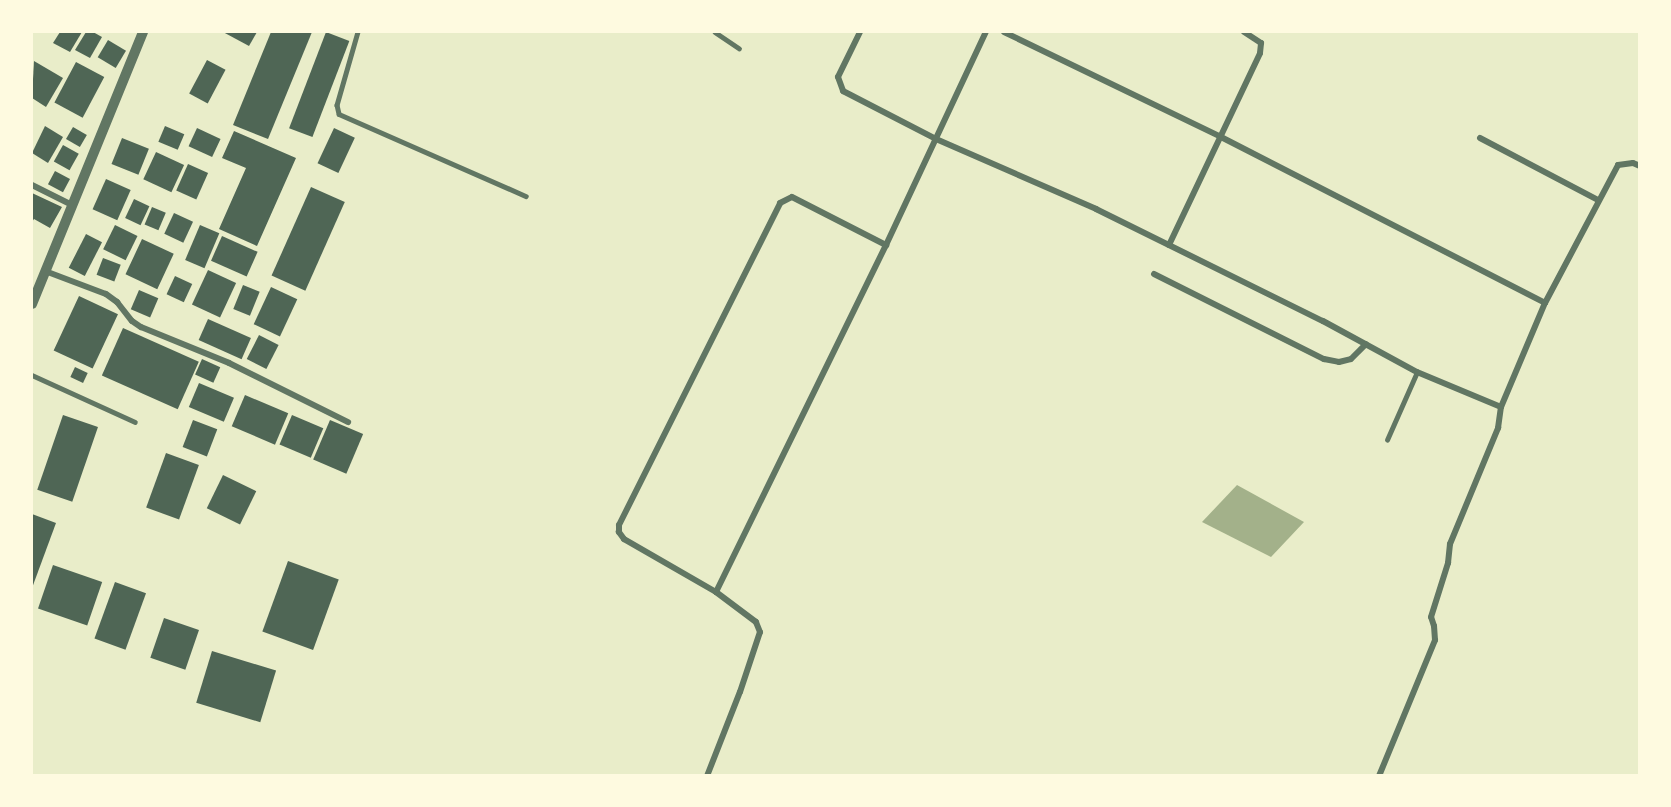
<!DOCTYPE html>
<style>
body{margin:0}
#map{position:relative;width:1671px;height:807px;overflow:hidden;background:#e9edc9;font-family:"Varela Round",sans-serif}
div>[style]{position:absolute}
.water>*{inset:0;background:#a3b18a}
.building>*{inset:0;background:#4f6655;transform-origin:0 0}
.service>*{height:4.5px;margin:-2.25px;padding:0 2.25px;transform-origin:2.25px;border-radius:2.25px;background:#617663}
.minor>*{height:6px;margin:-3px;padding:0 3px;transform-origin:3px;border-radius:3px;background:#617663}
.tertiary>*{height:10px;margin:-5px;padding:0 5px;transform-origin:5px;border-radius:5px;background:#617663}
span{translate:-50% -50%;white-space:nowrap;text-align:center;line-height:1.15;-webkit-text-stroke:6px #fefae0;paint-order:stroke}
.frame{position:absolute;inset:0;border:33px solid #fefae0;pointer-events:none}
</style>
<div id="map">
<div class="water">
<div style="clip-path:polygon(1237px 485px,1304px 522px,1271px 557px,1202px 522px)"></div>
</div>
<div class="building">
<div style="clip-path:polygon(60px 32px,82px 32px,70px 52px,53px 43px)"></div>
<div style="clip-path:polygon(86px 32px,93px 32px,102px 37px,90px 58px,75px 50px)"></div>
<div style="clip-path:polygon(223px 32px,257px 32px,249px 46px)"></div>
<div style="clip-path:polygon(271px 32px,312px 32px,268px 139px,233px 125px)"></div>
<div style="left:326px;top:32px;width:25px;height:103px;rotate:21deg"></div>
<div style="left:108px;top:40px;width:21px;height:20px;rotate:31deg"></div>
<div style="left:207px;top:60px;width:21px;height:38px;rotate:28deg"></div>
<div style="clip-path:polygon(34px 61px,63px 78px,46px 107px,32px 98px)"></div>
<div style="left:76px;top:62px;width:32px;height:46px;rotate:28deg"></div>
<div style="clip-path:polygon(45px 126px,63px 137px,48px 163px,32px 153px)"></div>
<div style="left:165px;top:126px;width:21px;height:17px;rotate:23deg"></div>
<div style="left:73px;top:127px;width:16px;height:14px;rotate:30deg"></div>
<div style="left:197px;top:128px;width:26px;height:20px;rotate:25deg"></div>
<div style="left:334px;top:128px;width:23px;height:39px;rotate:25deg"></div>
<div style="clip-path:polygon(234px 131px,296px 158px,257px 246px,219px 229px,246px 168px,222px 158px)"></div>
<div style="left:122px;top:138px;width:29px;height:28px;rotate:22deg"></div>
<div style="left:63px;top:145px;width:18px;height:19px;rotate:29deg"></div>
<div style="left:156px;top:152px;width:31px;height:30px;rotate:25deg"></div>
<div style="left:188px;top:164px;width:22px;height:29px;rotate:24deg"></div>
<div style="left:55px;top:171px;width:17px;height:15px;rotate:28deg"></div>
<div style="left:106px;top:179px;width:27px;height:33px;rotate:24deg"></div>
<div style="left:311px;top:187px;width:37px;height:97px;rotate:24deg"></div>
<div style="clip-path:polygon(32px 193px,62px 207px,50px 228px,34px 219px,32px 222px)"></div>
<div style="left:134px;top:199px;width:17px;height:21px;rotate:25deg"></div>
<div style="left:152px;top:207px;width:15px;height:19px;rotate:23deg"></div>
<div style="left:174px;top:213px;width:21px;height:23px;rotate:25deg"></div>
<div style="left:115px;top:225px;width:25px;height:27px;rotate:26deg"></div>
<div style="left:200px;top:225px;width:21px;height:38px;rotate:23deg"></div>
<div style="left:86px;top:234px;width:18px;height:38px;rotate:27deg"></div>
<div style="left:222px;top:236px;width:39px;height:27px;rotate:24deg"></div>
<div style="left:142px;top:239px;width:35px;height:39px;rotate:25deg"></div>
<div style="left:103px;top:258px;width:19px;height:18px;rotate:21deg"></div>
<div style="left:208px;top:270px;width:31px;height:38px;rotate:25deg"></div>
<div style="left:175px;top:276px;width:19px;height:20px;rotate:25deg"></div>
<div style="left:243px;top:285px;width:18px;height:26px;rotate:22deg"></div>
<div style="left:271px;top:287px;width:29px;height:41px;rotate:25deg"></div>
<div style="left:139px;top:290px;width:21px;height:21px;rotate:23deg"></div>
<div style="left:79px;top:296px;width:43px;height:60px;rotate:25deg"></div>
<div style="left:208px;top:319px;width:47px;height:23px;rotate:24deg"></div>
<div style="left:123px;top:328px;width:83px;height:52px;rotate:24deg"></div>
<div style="left:259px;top:335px;width:22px;height:27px;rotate:27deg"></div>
<div style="left:202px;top:359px;width:20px;height:17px;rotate:24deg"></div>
<div style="left:75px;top:367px;width:14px;height:11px;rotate:25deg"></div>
<div style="left:199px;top:383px;width:38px;height:26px;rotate:23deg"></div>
<div style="left:245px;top:395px;width:47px;height:34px;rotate:23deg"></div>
<div style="left:63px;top:415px;width:37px;height:79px;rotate:19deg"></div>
<div style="left:292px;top:415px;width:34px;height:32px;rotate:23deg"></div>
<div style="left:193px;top:420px;width:26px;height:29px;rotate:21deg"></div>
<div style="left:330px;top:420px;width:36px;height:43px;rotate:23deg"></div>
<div style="left:166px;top:453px;width:35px;height:58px;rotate:20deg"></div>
<div style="left:223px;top:475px;width:37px;height:37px;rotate:26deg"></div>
<div style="clip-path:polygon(32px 514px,56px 523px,32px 588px)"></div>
<div style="left:288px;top:561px;width:54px;height:75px;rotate:20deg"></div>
<div style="left:53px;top:565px;width:52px;height:46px;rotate:19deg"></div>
<div style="left:115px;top:582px;width:33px;height:60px;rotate:20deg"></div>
<div style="left:164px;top:618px;width:37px;height:42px;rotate:19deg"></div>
<div style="left:212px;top:651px;width:67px;height:54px;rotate:17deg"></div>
</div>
<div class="service">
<div style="left:358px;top:32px;width:76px;rotate:106deg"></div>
<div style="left:337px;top:105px;width:9px;rotate:77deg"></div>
<div style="left:339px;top:114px;width:204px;rotate:23.7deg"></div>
<div style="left:715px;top:32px;width:29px;rotate:34deg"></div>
<div style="left:32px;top:375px;width:113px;rotate:24.5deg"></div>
<div style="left:1387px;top:440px;width:74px;rotate:-66.2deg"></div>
</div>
<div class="minor">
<div style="left:860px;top:32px;width:50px;rotate:116.1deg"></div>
<div style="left:838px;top:77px;width:15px;rotate:70deg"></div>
<div style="left:843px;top:91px;width:105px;rotate:27.3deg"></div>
<div style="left:936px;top:139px;width:175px;rotate:23.6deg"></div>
<div style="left:1096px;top:209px;width:253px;rotate:26.3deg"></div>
<div style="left:1323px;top:321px;width:107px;rotate:28.5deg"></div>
<div style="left:1417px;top:372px;width:91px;rotate:22.6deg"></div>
<div style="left:1004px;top:32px;width:241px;rotate:25.8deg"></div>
<div style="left:1221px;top:137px;width:364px;rotate:27.1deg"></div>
<div style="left:1480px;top:138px;width:133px;rotate:27.7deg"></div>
<div style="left:32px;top:185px;width:42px;rotate:26.6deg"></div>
<div style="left:1169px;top:245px;width:212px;rotate:-64.6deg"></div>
<div style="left:1260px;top:53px;width:10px;rotate:-84deg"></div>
<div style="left:1261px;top:43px;width:20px;rotate:-147deg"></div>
<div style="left:45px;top:271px;width:65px;rotate:20.7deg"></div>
<div style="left:106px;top:294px;width:14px;rotate:36deg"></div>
<div style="left:117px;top:302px;width:24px;rotate:52deg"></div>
<div style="left:132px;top:321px;width:11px;rotate:34deg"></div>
<div style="left:141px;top:327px;width:95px;rotate:22.2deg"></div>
<div style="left:229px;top:363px;width:133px;rotate:26.4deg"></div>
<div style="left:1154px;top:274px;width:190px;rotate:26.6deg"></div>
<div style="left:1324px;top:359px;width:15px;rotate:11deg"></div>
<div style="left:1339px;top:362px;width:12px;rotate:-14deg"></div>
<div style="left:1351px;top:359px;width:21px;rotate:-45deg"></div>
<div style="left:716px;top:592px;width:386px;rotate:-63.9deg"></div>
<div style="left:886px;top:245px;width:235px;rotate:-64.9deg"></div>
<div style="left:707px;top:776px;width:90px;rotate:-68.6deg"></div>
<div style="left:740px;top:692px;width:63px;rotate:-71.6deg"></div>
<div style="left:760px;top:632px;width:11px;rotate:-112deg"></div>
<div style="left:756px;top:622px;width:50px;rotate:-143.1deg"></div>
<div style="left:716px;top:592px;width:106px;rotate:-150.1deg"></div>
<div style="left:624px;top:539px;width:9px;rotate:-126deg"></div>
<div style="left:619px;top:532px;width:7px;rotate:-90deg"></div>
<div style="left:619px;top:525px;width:360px;rotate:-63.4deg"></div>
<div style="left:780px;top:203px;width:13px;rotate:-27deg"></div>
<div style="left:792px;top:197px;width:106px;rotate:27.1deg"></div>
<div style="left:1379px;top:776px;width:147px;rotate:-67.6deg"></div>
<div style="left:1435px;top:640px;width:14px;rotate:-94deg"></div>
<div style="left:1434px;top:626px;width:9px;rotate:-108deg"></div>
<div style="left:1431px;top:617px;width:57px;rotate:-72.5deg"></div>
<div style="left:1448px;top:563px;width:19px;rotate:-84deg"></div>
<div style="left:1450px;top:544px;width:126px;rotate:-67.5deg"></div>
<div style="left:1498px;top:428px;width:21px;rotate:-82deg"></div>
<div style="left:1501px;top:407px;width:113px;rotate:-67.1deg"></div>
<div style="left:1545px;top:303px;width:156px;rotate:-62.1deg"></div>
<div style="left:1618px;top:165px;width:15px;rotate:-8deg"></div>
<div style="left:1633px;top:163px;width:8px;rotate:23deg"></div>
</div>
<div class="tertiary">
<div style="left:32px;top:304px;width:294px;rotate:-67.8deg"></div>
</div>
<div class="frame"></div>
</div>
